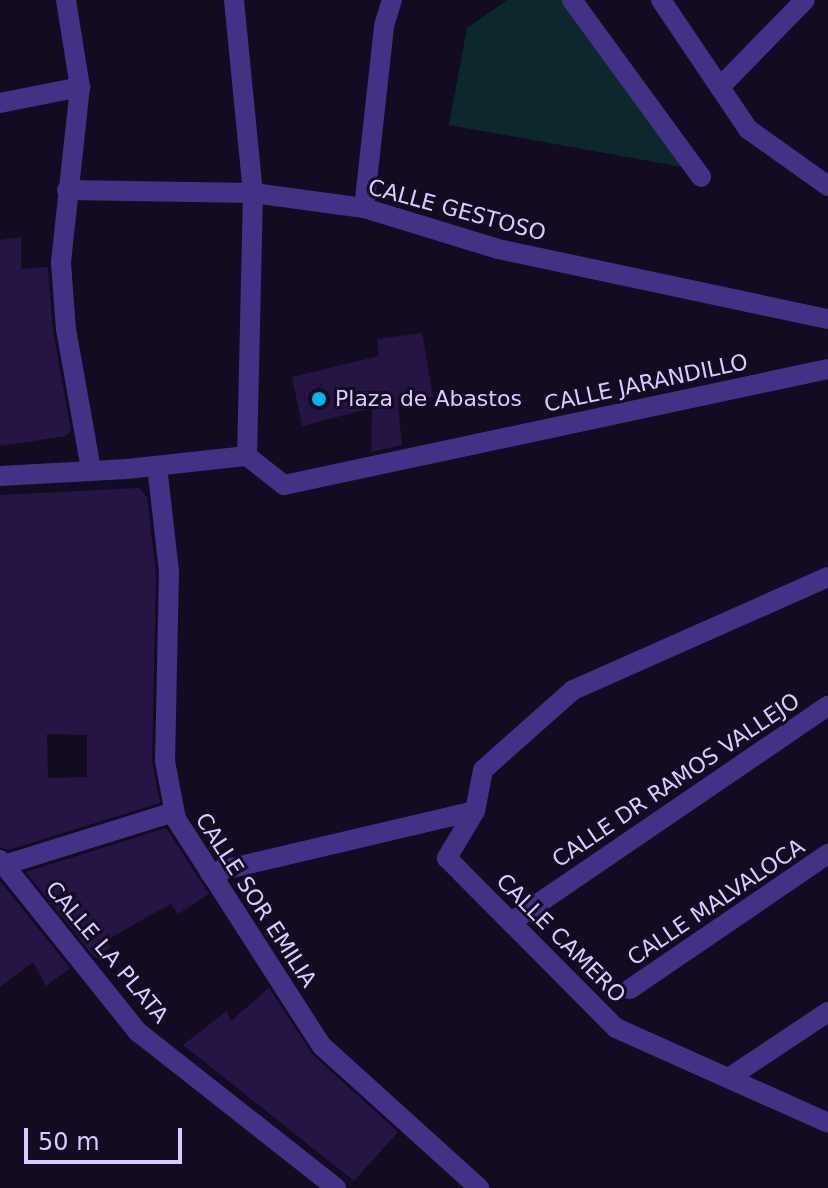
<!DOCTYPE html>
<style>
body{margin:0}
#map{position:relative;width:828px;height:1188px;overflow:hidden;background:#120b21;font-family:"DejaVu Sans",sans-serif}
div>[style]{position:absolute}
.green>*{inset:0;background:#0d282c}
.building>*{inset:0;background:#261544}
.minor>*{height:20px;margin:-10px;padding:0 10px;transform-origin:10px;border-radius:10px;background:#423185}
.dots>*{width:22px;height:22px;translate:-50% -50%;box-sizing:border-box;border:4px solid #120b21;border-radius:50%}
span{translate:-50% -50%;white-space:nowrap;text-align:center;line-height:1.15;-webkit-text-stroke:6px #120b21;paint-order:stroke}
.street-label{font-size:22px;color:#d9cbff}
.poi-label{font-size:22px;color:#d9cbff}
.left{translate:0 -50%;text-align:left}
.scale{position:absolute;left:24px;top:1128px;width:158px;height:36px;box-sizing:border-box;border:4px solid #d9cbff;border-top:0;padding-left:10px;font-size:24px;line-height:28px;white-space:nowrap;color:#d9cbff;-webkit-text-stroke:6px #120b21;paint-order:stroke}
</style>
<div id="map">
<div class="green">
<div style="clip-path:polygon(507px 0,566px 0,688px 168px,449px 125px,467px 28px)"></div>
</div>
<div class="building">
<div style="clip-path:polygon(21px 237px,21px 269px,48px 267px,53px 331px,71px 431px,66px 436px,0 446px,0 240px)"></div>
<div style="clip-path:polygon(422px 333px,433px 397px,398px 405px,402px 445px,371px 452px,372px 408px,302px 426px,292px 377px,379px 356px,377px 339px)"></div>
<div style="clip-path:polygon(evenodd,139px 488px,147px 497px,156px 574px,152px 761px,160px 803px,8px 850px,0 847px,0 495px,139px 488px,47px 734px,87px 735px,87px 777px,48px 778px,47px 734px)"></div>
<div style="clip-path:polygon(166px 828px,209px 894px,178px 914px,171px 904px,149px 916px,106px 941px,111px 947px,95px 958px,26px 872px)"></div>
<div style="clip-path:polygon(0 881px,70px 968px,46px 986px,33px 962px,0 987px)"></div>
<div style="clip-path:polygon(269px 988px,313px 1055px,398px 1132px,354px 1181px,183px 1045px,227px 1011px,231px 1021px)"></div>
</div>
<div class="minor">
<div style="left:66px;top:0;width:88px;rotate:80.9deg"></div>
<div style="left:80px;top:87px;width:177px;rotate:96.2deg"></div>
<div style="left:61px;top:263px;width:66px;rotate:85.7deg"></div>
<div style="left:66px;top:329px;width:143px;rotate:79.9deg"></div>
<div style="left:234px;top:0;width:194px;rotate:84.4deg"></div>
<div style="left:253px;top:193px;width:263px;rotate:91.3deg"></div>
<div style="left:572px;top:0;width:219px;rotate:53.9deg"></div>
<div style="left:661px;top:0;width:156px;rotate:56deg"></div>
<div style="left:748px;top:129px;width:98px;rotate:35.5deg"></div>
<div style="left:721px;top:86px;width:120px;rotate:-45.7deg"></div>
<div style="left:0;top:103px;width:82px;rotate:-11.3deg"></div>
<div style="left:67px;top:190px;width:186px;rotate:0.9deg"></div>
<div style="left:253px;top:193px;width:112px;rotate:7.7deg"></div>
<div style="left:364px;top:208px;width:140px;rotate:17deg"></div>
<div style="left:498px;top:249px;width:337px;rotate:12deg"></div>
<div style="left:364px;top:208px;width:183px;rotate:-83.7deg"></div>
<div style="left:384px;top:26px;width:27px;rotate:-73deg"></div>
<div style="left:247px;top:456px;width:47px;rotate:38.1deg"></div>
<div style="left:284px;top:485px;width:556px;rotate:-12.04deg"></div>
<div style="left:157px;top:466px;width:106px;rotate:83.5deg"></div>
<div style="left:169px;top:571px;width:190px;rotate:91.2deg"></div>
<div style="left:165px;top:761px;width:59px;rotate:79.3deg"></div>
<div style="left:176px;top:819px;width:270px;rotate:57.3deg"></div>
<div style="left:322px;top:1046px;width:212px;rotate:42.1deg"></div>
<div style="left:0;top:476px;width:127px;rotate:-3.2deg"></div>
<div style="left:127px;top:469px;width:121px;rotate:-6.2deg"></div>
<div style="left:828px;top:577px;width:279px;rotate:156.1deg"></div>
<div style="left:573px;top:690px;width:120px;rotate:138.4deg"></div>
<div style="left:483px;top:770px;width:42px;rotate:101deg"></div>
<div style="left:475px;top:811px;width:55px;rotate:120.8deg"></div>
<div style="left:447px;top:858px;width:240px;rotate:45.2deg"></div>
<div style="left:616px;top:1028px;width:232px;rotate:24.1deg"></div>
<div style="left:0;top:860px;width:221px;rotate:51.3deg"></div>
<div style="left:138px;top:1032px;width:252px;rotate:38.2deg"></div>
<div style="left:4px;top:865px;width:178px;rotate:-17.3deg"></div>
<div style="left:210px;top:873px;width:272px;rotate:-13.2deg"></div>
<div style="left:511px;top:922px;width:384px;rotate:-34.3deg"></div>
<div style="left:630px;top:989px;width:240px;rotate:-34.3deg"></div>
<div style="left:730px;top:1077px;width:118px;rotate:-33.6deg"></div>
</div>
<div class="dots">
<div style="left:319px;top:399px;background:#00b5f6"></div>
</div>
<div class="street-label">
<span style="left:457px;top:210px;rotate:15deg">CALLE GESTOSO</span>
<span style="left:646px;top:383px;rotate:-12deg">CALLE JARANDILLO</span>
<span style="left:676px;top:780px;rotate:-34deg">CALLE DR RAMOS VALLEJO</span>
<span style="left:256px;top:900px;rotate:57deg">CALLE SOR EMILIA</span>
<span style="left:716px;top:902px;rotate:-34deg">CALLE MALVALOCA</span>
<span style="left:561px;top:938px;rotate:45deg">CALLE CAMERO</span>
<span style="left:107px;top:952px;rotate:50deg">CALLE LA PLATA</span>
</div>
<div class="poi-label">
<span class="left" style="left:335px;top:399px">Plaza de Abastos</span>
</div>
<div class="scale">50 m</div>
</div>
